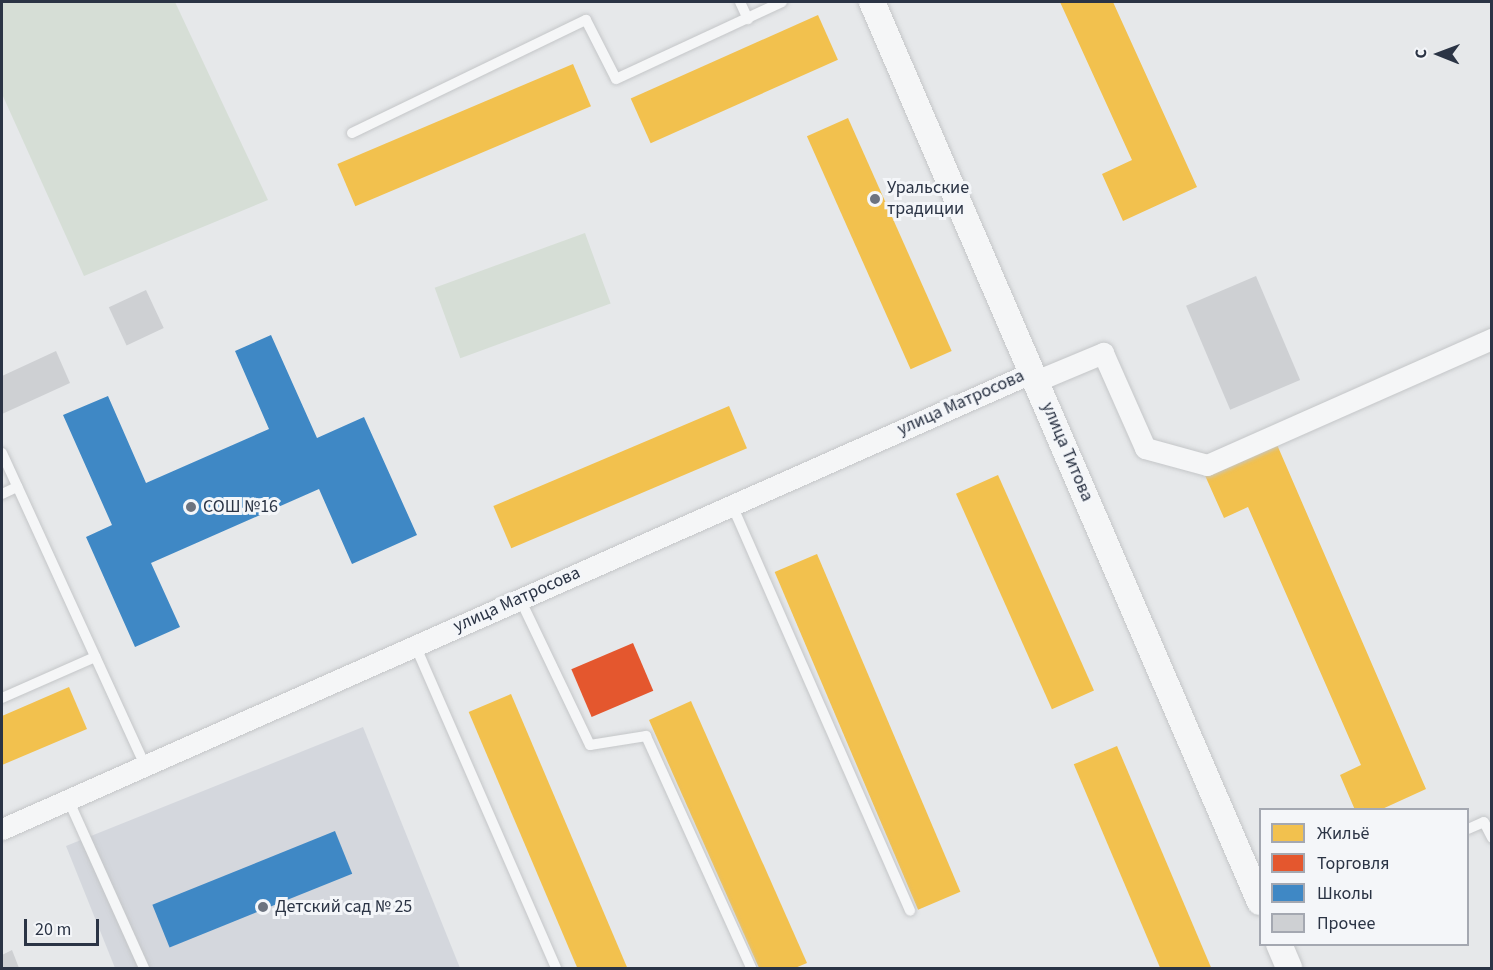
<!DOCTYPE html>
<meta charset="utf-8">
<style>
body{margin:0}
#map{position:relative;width:1493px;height:970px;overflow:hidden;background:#e6e8ea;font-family:"Source Sans 3",sans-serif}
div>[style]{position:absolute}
.built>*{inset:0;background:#d4d7dd}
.green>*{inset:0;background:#d6ded6;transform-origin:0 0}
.homes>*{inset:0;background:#f2c14e;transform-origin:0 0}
.shops>*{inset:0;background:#e4572e;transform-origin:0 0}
.schools>*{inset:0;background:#3f88c5;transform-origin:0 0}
.building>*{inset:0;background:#ced0d3;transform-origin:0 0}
.roads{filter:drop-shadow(0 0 2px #c4c6c8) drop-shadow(0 0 2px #c4c6c8)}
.service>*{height:10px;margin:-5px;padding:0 5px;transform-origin:5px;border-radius:5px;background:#f5f6f7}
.minor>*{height:21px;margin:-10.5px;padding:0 10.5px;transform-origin:10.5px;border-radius:10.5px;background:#f5f6f7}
.tertiary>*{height:26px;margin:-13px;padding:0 13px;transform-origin:13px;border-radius:13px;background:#f5f6f7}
.dots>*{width:16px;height:16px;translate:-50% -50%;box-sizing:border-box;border:3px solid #f4f6f9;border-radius:50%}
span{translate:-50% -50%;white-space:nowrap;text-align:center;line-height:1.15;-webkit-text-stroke:6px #f4f6f9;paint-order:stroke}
.poi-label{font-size:18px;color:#2b3445}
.left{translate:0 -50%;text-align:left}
.street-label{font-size:18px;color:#2b3445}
.frame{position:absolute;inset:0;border:3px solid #2b3445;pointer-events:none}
.legend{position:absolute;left:1259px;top:808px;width:210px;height:138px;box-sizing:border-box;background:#f4f6f9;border:2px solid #a4a8b1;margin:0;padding:8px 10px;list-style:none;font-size:18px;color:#2b3445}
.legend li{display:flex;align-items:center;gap:12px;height:30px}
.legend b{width:30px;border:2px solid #a4a8b1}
.north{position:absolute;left:1409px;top:24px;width:60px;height:60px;-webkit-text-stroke:4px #f4f6f9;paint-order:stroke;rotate:271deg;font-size:16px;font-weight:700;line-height:24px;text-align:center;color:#2b3445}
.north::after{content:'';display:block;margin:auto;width:21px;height:27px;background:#2b3445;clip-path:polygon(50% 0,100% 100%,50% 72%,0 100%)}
.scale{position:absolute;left:24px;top:919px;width:75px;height:27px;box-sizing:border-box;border:3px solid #2b3445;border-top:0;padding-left:8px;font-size:18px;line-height:21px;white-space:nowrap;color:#2b3445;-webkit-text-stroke:4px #f4f6f9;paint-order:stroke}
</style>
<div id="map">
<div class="built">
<div style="clip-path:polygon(363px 727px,460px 968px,115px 968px,66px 846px)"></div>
</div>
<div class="green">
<div style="clip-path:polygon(2px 2px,175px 2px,268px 200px,84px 276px,2px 94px)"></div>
<div style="left:585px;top:233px;width:75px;height:160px;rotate:70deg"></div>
</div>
<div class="homes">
<div style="clip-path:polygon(1060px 2px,1113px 2px,1197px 187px,1123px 221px,1102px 174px,1132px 160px)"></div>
<div style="left:818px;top:15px;width:49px;height:205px;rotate:66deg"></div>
<div style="left:573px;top:64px;width:46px;height:256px;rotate:67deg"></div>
<div style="left:848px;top:118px;width:255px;height:45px;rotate:66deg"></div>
<div style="left:729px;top:406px;width:46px;height:256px;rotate:67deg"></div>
<div style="clip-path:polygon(1275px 440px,1426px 789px,1380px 810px,1355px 810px,1340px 775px,1361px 765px,1248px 507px,1224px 518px,1203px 471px)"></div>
<div style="left:998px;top:475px;width:236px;height:46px;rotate:66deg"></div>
<div style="left:817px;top:554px;width:367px;height:46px;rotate:67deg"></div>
<div style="clip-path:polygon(69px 687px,87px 729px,2px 765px,2px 716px)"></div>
<div style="left:511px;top:694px;width:298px;height:46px;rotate:67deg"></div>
<div style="clip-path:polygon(691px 701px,807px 963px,795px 968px,759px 968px,649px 720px)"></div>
<div style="left:1117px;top:746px;width:241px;height:47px;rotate:67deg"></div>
</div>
<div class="shops">
<div style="left:633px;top:643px;width:52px;height:67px;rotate:67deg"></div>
</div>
<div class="schools">
<div style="clip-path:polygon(271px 335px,317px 438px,364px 417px,417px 535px,352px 564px,319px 489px,151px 563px,180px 627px,135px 647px,86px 537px,112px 525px,63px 415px,108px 396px,146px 483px,269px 429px,235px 351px)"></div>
<div style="left:335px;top:831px;width:46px;height:197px;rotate:68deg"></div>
</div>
<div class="building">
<div style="left:1256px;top:276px;width:113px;height:76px;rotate:67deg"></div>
<div style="left:146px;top:290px;width:42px;height:41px;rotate:65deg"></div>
<div style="clip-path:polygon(56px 351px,70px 383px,2px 414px,2px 376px)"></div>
<div style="clip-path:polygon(12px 950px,19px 968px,2px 968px,2px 955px)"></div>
</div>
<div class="roads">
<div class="service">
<div style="left:740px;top:2px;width:19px;rotate:65deg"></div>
<div style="left:352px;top:133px;width:260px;rotate:-25.8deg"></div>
<div style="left:586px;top:20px;width:66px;rotate:63deg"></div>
<div style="left:616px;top:79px;width:183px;rotate:-24.9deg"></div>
<div style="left:2px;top:453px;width:343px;rotate:65.4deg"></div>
<div style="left:2px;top:494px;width:17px;rotate:-25deg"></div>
<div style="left:732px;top:505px;width:443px;rotate:66.3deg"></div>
<div style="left:520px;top:599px;width:162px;rotate:64.4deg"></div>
<div style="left:590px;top:745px;width:57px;rotate:-9.1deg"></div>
<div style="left:646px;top:736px;width:255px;rotate:65.6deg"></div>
<div style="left:415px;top:645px;width:352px;rotate:66.4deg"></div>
<div style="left:2px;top:698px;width:102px;rotate:-23.8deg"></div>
<div style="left:68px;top:799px;width:185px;rotate:65.8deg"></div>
<div style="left:1468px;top:829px;width:17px;rotate:-24deg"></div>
<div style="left:1484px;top:822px;width:18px;rotate:63deg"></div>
</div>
<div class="minor">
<div style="left:1036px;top:381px;width:73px;rotate:-22.7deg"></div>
<div style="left:1103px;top:353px;width:104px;rotate:66.1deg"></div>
<div style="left:1145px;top:448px;width:64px;rotate:15.3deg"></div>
<div style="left:1207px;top:465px;width:312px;rotate:-23.9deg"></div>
<div style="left:2px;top:829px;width:1128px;rotate:-23.91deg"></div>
</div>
<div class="tertiary">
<div style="left:872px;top:2px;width:980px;rotate:66.68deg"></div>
<div style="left:1279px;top:944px;width:26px;rotate:67deg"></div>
</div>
</div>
<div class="dots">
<div style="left:875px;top:199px;background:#6c737f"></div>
<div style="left:191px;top:507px;background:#6c737f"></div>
<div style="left:263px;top:907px;background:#6c737f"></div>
</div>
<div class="poi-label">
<span class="left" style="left:887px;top:199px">Уральские<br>традиции</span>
<span class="left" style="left:203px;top:507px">СОШ №16</span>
<span class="left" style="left:275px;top:907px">Детский сад № 25</span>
</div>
<div class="street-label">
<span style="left:961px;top:403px;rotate:-24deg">улица Матросова</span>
<span style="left:1067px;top:452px;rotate:67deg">улица Титова</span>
<span style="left:517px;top:600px;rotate:-24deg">улица Матросова</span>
</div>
<div class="frame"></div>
<ul class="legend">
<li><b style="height:16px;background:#f2c14e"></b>Жильё</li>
<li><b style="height:16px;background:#e4572e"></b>Торговля</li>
<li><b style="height:16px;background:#3f88c5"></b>Школы</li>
<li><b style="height:16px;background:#ced0d3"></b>Прочее</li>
</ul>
<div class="north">С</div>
<div class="scale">20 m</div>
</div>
